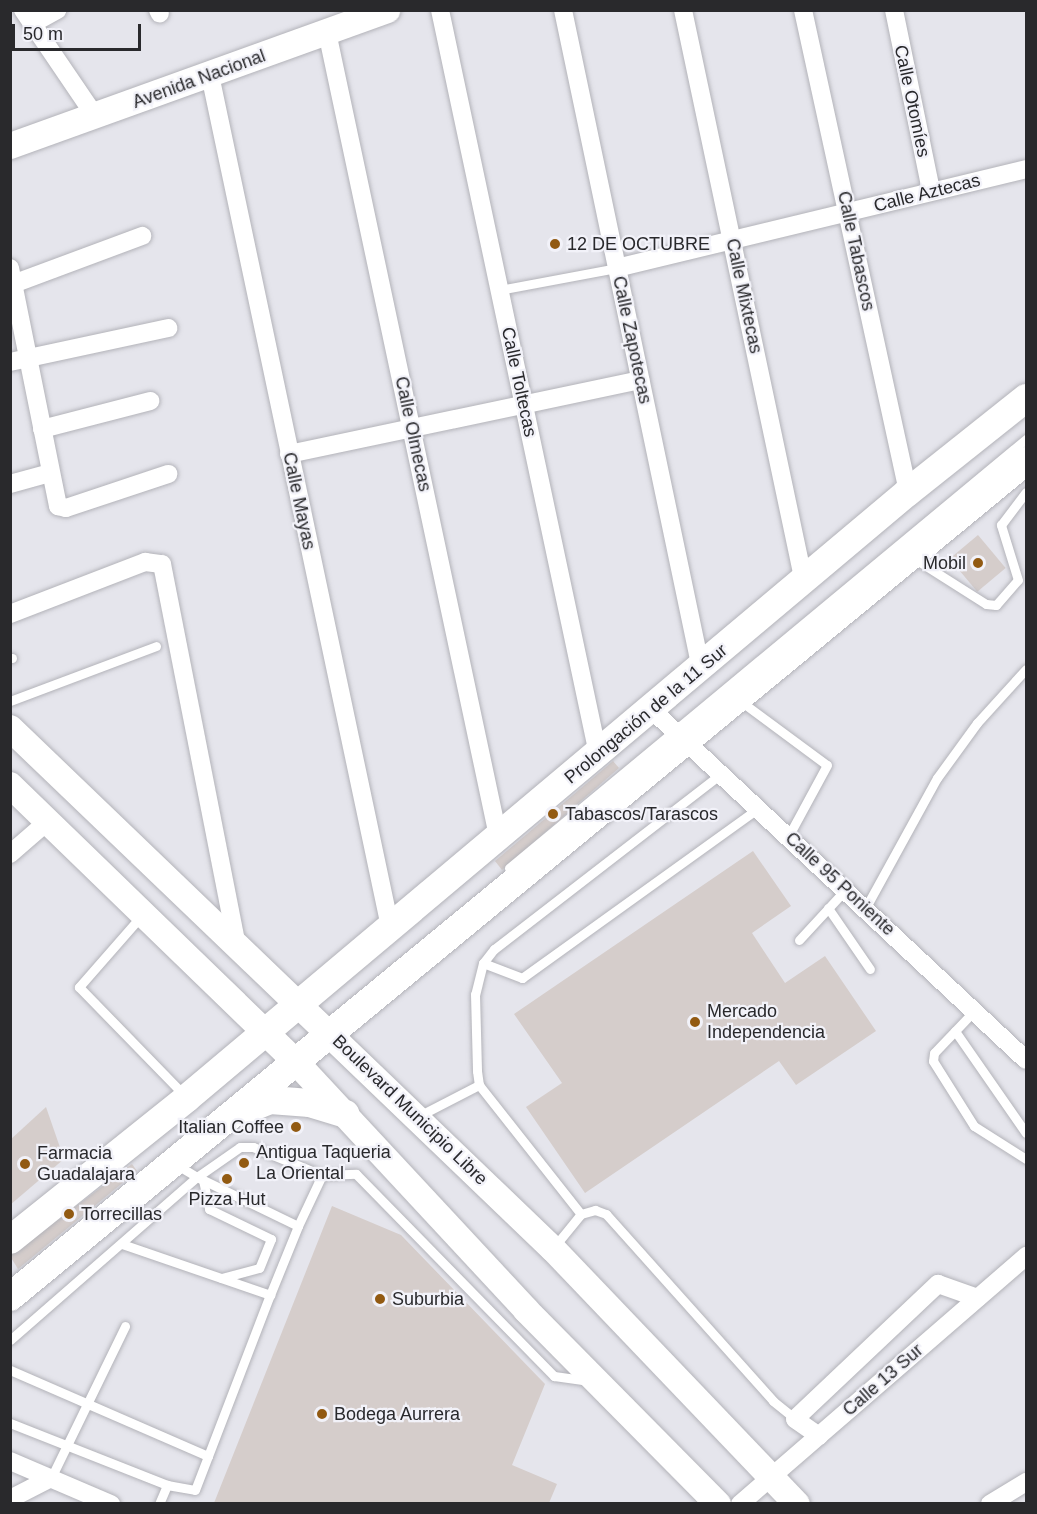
<!DOCTYPE html>
<meta charset="utf-8">
<style>
body{margin:0}
#map{position:relative;width:1037px;height:1514px;overflow:hidden;background:#e5e5ec;font-family:Arial,sans-serif}
div>[style]{position:absolute}
.building>*{inset:0;background:#d5cdcb;transform-origin:0 0}
.roads{filter:drop-shadow(0 0 2px #b3b3b9) drop-shadow(0 0 2px #b3b3b9)}
.lane>*{height:9px;margin:-4.5px;padding:0 4.5px;transform-origin:4.5px;border-radius:4.5px;background:#fff}
.street>*{height:18px;margin:-9px;padding:0 9px;transform-origin:9px;border-radius:9px;background:#fff}
.secondary>*{height:26px;margin:-13px;padding:0 13px;transform-origin:13px;border-radius:13px;background:#fff}
.primary>*{height:28px;margin:-14px;padding:0 14px;transform-origin:14px;border-radius:14px;background:#fff}
.dots>*{width:16px;height:16px;translate:-50% -50%;box-sizing:border-box;border:3px solid #f2f2f9;border-radius:50%}
span{translate:-50% -50%;white-space:nowrap;text-align:center;line-height:1.15;-webkit-text-stroke:4.5px #f2f2f9;paint-order:stroke}
.street-label{font-size:18px;color:#29292c}
.poi-label{font-size:18px;color:#29292c}
.left{translate:0 -50%;text-align:left}
.right{translate:-100% -50%;text-align:right}
.frame{position:absolute;inset:0;border:12px solid #29292c;pointer-events:none}
.scale{position:absolute;left:12px;top:24px;width:129px;height:27px;box-sizing:border-box;border:3px solid #29292c;border-top:0;padding-left:8px;font-size:18px;line-height:21px;white-space:nowrap;color:#29292c;-webkit-text-stroke:4px #f2f2f9;paint-order:stroke}
</style>
<div id="map">
<div class="building">
<div style="left:978px;top:535px;width:43px;height:37px;rotate:50deg"></div>
<div style="clip-path:polygon(613px 761px,619px 768px,502px 870px,495px 861px)"></div>
<div style="clip-path:polygon(753px 851px,791px 906px,752px 933px,785px 983px,825px 956px,876px 1031px,796px 1085px,779px 1061px,585px 1193px,526px 1107px,562px 1083px,514px 1014px)"></div>
<div style="clip-path:polygon(46px 1107px,64px 1159px,10px 1205px,10px 1140px)"></div>
<div style="clip-path:polygon(132px 1164px,137px 1171px,18px 1269px,10px 1256px)"></div>
<div style="clip-path:polygon(332px 1206px,401px 1235px,545px 1384px,512px 1465px,557px 1484px,549px 1503px,214px 1503px)"></div>
</div>
<div class="roads">
<div class="lane">
<div style="left:499px;top:290px;width:120px;rotate:-10.6deg"></div>
<div style="left:915px;top:559px;width:84px;rotate:32.4deg"></div>
<div style="left:986px;top:604px;width:10px;rotate:6deg"></div>
<div style="left:996px;top:605px;width:33px;rotate:-49deg"></div>
<div style="left:1018px;top:580px;width:58px;rotate:-107.2deg"></div>
<div style="left:1001px;top:525px;width:41px;rotate:-52.9deg"></div>
<div style="left:10px;top:658px;width:2px"></div>
<div style="left:739px;top:700px;width:109px;rotate:36.5deg"></div>
<div style="left:827px;top:765px;width:80px;rotate:118.5deg"></div>
<div style="left:10px;top:701px;width:156px;rotate:-20.6deg"></div>
<div style="left:722px;top:773px;width:288px;rotate:142.3deg"></div>
<div style="left:494px;top:949px;width:18px;rotate:128deg"></div>
<div style="left:483px;top:963px;width:32px;rotate:104deg"></div>
<div style="left:475px;top:994px;width:77px;rotate:88.5deg"></div>
<div style="left:477px;top:1071px;width:14px;rotate:82deg"></div>
<div style="left:479px;top:1085px;width:164px;rotate:51.7deg"></div>
<div style="left:581px;top:1214px;width:15px;rotate:-16deg"></div>
<div style="left:595px;top:1210px;width:12px;rotate:20deg"></div>
<div style="left:606px;top:1214px;width:251px;rotate:48.2deg"></div>
<div style="left:773px;top:1401px;width:28px;rotate:39deg"></div>
<div style="left:509px;top:868px;width:672px;rotate:-39.69deg"></div>
<div style="left:866px;top:907px;width:147px;rotate:-61.2deg"></div>
<div style="left:937px;top:778px;width:68px;rotate:-54deg"></div>
<div style="left:977px;top:723px;width:73px;rotate:-47.8deg"></div>
<div style="left:828px;top:908px;width:74px;rotate:55.5deg"></div>
<div style="left:142px;top:915px;width:96px;rotate:131.2deg"></div>
<div style="left:79px;top:987px;width:152px;rotate:45.8deg"></div>
<div style="left:799px;top:940px;width:69px;rotate:-47.3deg"></div>
<div style="left:483px;top:963px;width:42px;rotate:21deg"></div>
<div style="left:522px;top:978px;width:292px;rotate:-35.7deg"></div>
<div style="left:975px;top:1010px;width:59px;rotate:133.6deg"></div>
<div style="left:934px;top:1053px;width:8px;rotate:97deg"></div>
<div style="left:933px;top:1061px;width:77px;rotate:57.8deg"></div>
<div style="left:974px;top:1126px;width:62px;rotate:32.4deg"></div>
<div style="left:955px;top:1031px;width:124px;rotate:55.2deg"></div>
<div style="left:417px;top:1117px;width:70px;rotate:-27.3deg"></div>
<div style="left:322px;top:1175px;width:34px;rotate:-2deg"></div>
<div style="left:356px;top:1174px;width:283px;rotate:45.6deg"></div>
<div style="left:554px;top:1376px;width:36px;rotate:8deg"></div>
<div style="left:203px;top:1180px;width:30px;rotate:78deg"></div>
<div style="left:209px;top:1209px;width:69px;rotate:25.8deg"></div>
<div style="left:271px;top:1239px;width:31px;rotate:112deg"></div>
<div style="left:259px;top:1268px;width:39px;rotate:165deg"></div>
<div style="left:122px;top:1244px;width:157px;rotate:19deg"></div>
<div style="left:270px;top:1295px;width:74px;rotate:-67.9deg"></div>
<div style="left:554px;top:1247px;width:43px;rotate:-50.7deg"></div>
<div style="left:10px;top:1340px;width:248px;rotate:-41.1deg"></div>
<div style="left:197px;top:1177px;width:52px;rotate:-34.9deg"></div>
<div style="left:240px;top:1147px;width:13px"></div>
<div style="left:253px;top:1147px;width:74px;rotate:22.1deg"></div>
<div style="left:322px;top:1175px;width:56px;rotate:115.2deg"></div>
<div style="left:298px;top:1226px;width:112px;rotate:-154.1deg"></div>
<div style="left:197px;top:1177px;width:23px;rotate:-149deg"></div>
<div style="left:10px;top:1370px;width:216px;rotate:23.5deg"></div>
<div style="left:10px;top:1423px;width:169px;rotate:21.5deg"></div>
<div style="left:51px;top:1478px;width:169px;rotate:-64deg"></div>
<div style="left:159px;top:1504px;width:21px;rotate:-67deg"></div>
<div style="left:167px;top:1485px;width:28px;rotate:10deg"></div>
<div style="left:195px;top:1490px;width:209px;rotate:-69deg"></div>
</div>
<div class="street">
<div style="left:23px;top:10px;width:128px;rotate:55.8deg"></div>
<div style="left:158px;top:10px;width:4px;rotate:63deg"></div>
<div style="left:440px;top:10px;width:761px;rotate:78.01deg"></div>
<div style="left:563px;top:10px;width:673px;rotate:78.17deg"></div>
<div style="left:683px;top:10px;width:585px;rotate:78.06deg"></div>
<div style="left:803px;top:10px;width:493px;rotate:77.7deg"></div>
<div style="left:894px;top:10px;width:185px;rotate:78.4deg"></div>
<div style="left:32px;top:24px;width:29px;rotate:-29deg"></div>
<div style="left:327px;top:32px;width:822px;rotate:77.99deg"></div>
<div style="left:210px;top:75px;width:871px;rotate:78.07deg"></div>
<div style="left:10px;top:268px;width:243px;rotate:78.6deg"></div>
<div style="left:58px;top:506px;width:8px;rotate:14deg"></div>
<div style="left:66px;top:508px;width:108px;rotate:-18.4deg"></div>
<div style="left:617px;top:268px;width:421px;rotate:-13.6deg"></div>
<div style="left:13px;top:284px;width:138px;rotate:-20.4deg"></div>
<div style="left:10px;top:362px;width:162px;rotate:-12.1deg"></div>
<div style="left:42px;top:429px;width:112px;rotate:-14.5deg"></div>
<div style="left:289px;top:454px;width:359px;rotate:-11.9deg"></div>
<div style="left:10px;top:484px;width:41px;rotate:-15.4deg"></div>
<div style="left:10px;top:614px;width:145px;rotate:-21.1deg"></div>
<div style="left:145px;top:562px;width:17px;rotate:7deg"></div>
<div style="left:162px;top:564px;width:388px;rotate:78.9deg"></div>
<div style="left:652px;top:710px;width:512px;rotate:43.1deg"></div>
<div style="left:10px;top:854px;width:50px;rotate:-41deg"></div>
<div style="left:819px;top:1436px;width:29px;rotate:-145deg"></div>
<div style="left:795px;top:1419px;width:197px;rotate:-43.4deg"></div>
<div style="left:938px;top:1284px;width:42px;rotate:19.3deg"></div>
<div style="left:10px;top:1461px;width:110px;rotate:23.1deg"></div>
<div style="left:10px;top:1499px;width:46px;rotate:-27.1deg"></div>
<div style="left:740px;top:1504px;width:379px;rotate:-40.9deg"></div>
<div style="left:990px;top:1504px;width:42px;rotate:-31.4deg"></div>
</div>
<div class="secondary">
<div style="left:10px;top:146px;width:401px;rotate:-19.8deg"></div>
<div style="left:10px;top:728px;width:753px;rotate:43.82deg"></div>
<div style="left:553px;top:1249px;width:353px;rotate:46.3deg"></div>
<div style="left:10px;top:785px;width:397px;rotate:44.1deg"></div>
<div style="left:295px;top:1061px;width:340px;rotate:47.1deg"></div>
<div style="left:526px;top:1310px;width:273px;rotate:45.3deg"></div>
</div>
<div class="primary">
<div style="left:243px;top:1111px;width:29px;rotate:-22deg"></div>
<div style="left:270px;top:1100px;width:40px;rotate:4.3deg"></div>
<div style="left:310px;top:1103px;width:37px;rotate:17deg"></div>
<div style="left:10px;top:1240px;width:227px;rotate:-38.7deg"></div>
<div style="left:187px;top:1098px;width:942px;rotate:-40.05deg"></div>
<div style="left:908px;top:492px;width:151px;rotate:-38.5deg"></div>
<div style="left:10px;top:1297px;width:1316px;rotate:-39.45deg"></div>
</div>
</div>
<div class="dots">
<div style="left:555px;top:244px;background:#925a12"></div>
<div style="left:978px;top:563px;background:#925a12"></div>
<div style="left:553px;top:814px;background:#925a12"></div>
<div style="left:695px;top:1022px;background:#925a12"></div>
<div style="left:296px;top:1127px;background:#925a12"></div>
<div style="left:244px;top:1163px;background:#925a12"></div>
<div style="left:25px;top:1164px;background:#925a12"></div>
<div style="left:227px;top:1179px;background:#925a12"></div>
<div style="left:69px;top:1214px;background:#925a12"></div>
<div style="left:380px;top:1299px;background:#925a12"></div>
<div style="left:322px;top:1414px;background:#925a12"></div>
</div>
<div class="street-label">
<span style="left:199px;top:79px;rotate:-20deg">Avenida Nacional</span>
<span style="left:912px;top:101px;rotate:78deg">Calle Otomíes</span>
<span style="left:927px;top:193px;rotate:-14deg">Calle Aztecas</span>
<span style="left:856px;top:251px;rotate:78deg">Calle Tabascos</span>
<span style="left:744px;top:296px;rotate:78deg">Calle Mixtecas</span>
<span style="left:632px;top:340px;rotate:78deg">Calle Zapotecas</span>
<span style="left:519px;top:382px;rotate:78deg">Calle Toltecas</span>
<span style="left:413px;top:434px;rotate:78deg">Calle Olmecas</span>
<span style="left:299px;top:501px;rotate:78deg">Calle Mayas</span>
<span style="left:646px;top:714px;rotate:-40deg">Prolongación de la 11 Sur</span>
<span style="left:840px;top:884px;rotate:43deg">Calle 95 Poniente</span>
<span style="left:410px;top:1110px;rotate:44deg">Boulevard Municipio Libre</span>
<span style="left:883px;top:1380px;rotate:-41deg">Calle 13 Sur</span>
</div>
<div class="poi-label">
<span class="left" style="left:567px;top:244px">12 DE OCTUBRE</span>
<span class="right" style="left:966px;top:563px">Mobil</span>
<span class="left" style="left:565px;top:814px">Tabascos/Tarascos</span>
<span class="left" style="left:707px;top:1022px">Mercado<br>Independencia</span>
<span class="right" style="left:284px;top:1127px">Italian Coffee</span>
<span class="left" style="left:256px;top:1163px">Antigua Taqueria<br>La Oriental</span>
<span class="left" style="left:37px;top:1164px">Farmacia<br>Guadalajara</span>
<span style="left:227px;top:1199px">Pizza Hut</span>
<span class="left" style="left:81px;top:1214px">Torrecillas</span>
<span class="left" style="left:392px;top:1299px">Suburbia</span>
<span class="left" style="left:334px;top:1414px">Bodega Aurrera</span>
</div>
<div class="frame"></div>
<div class="scale">50 m</div>
</div>
